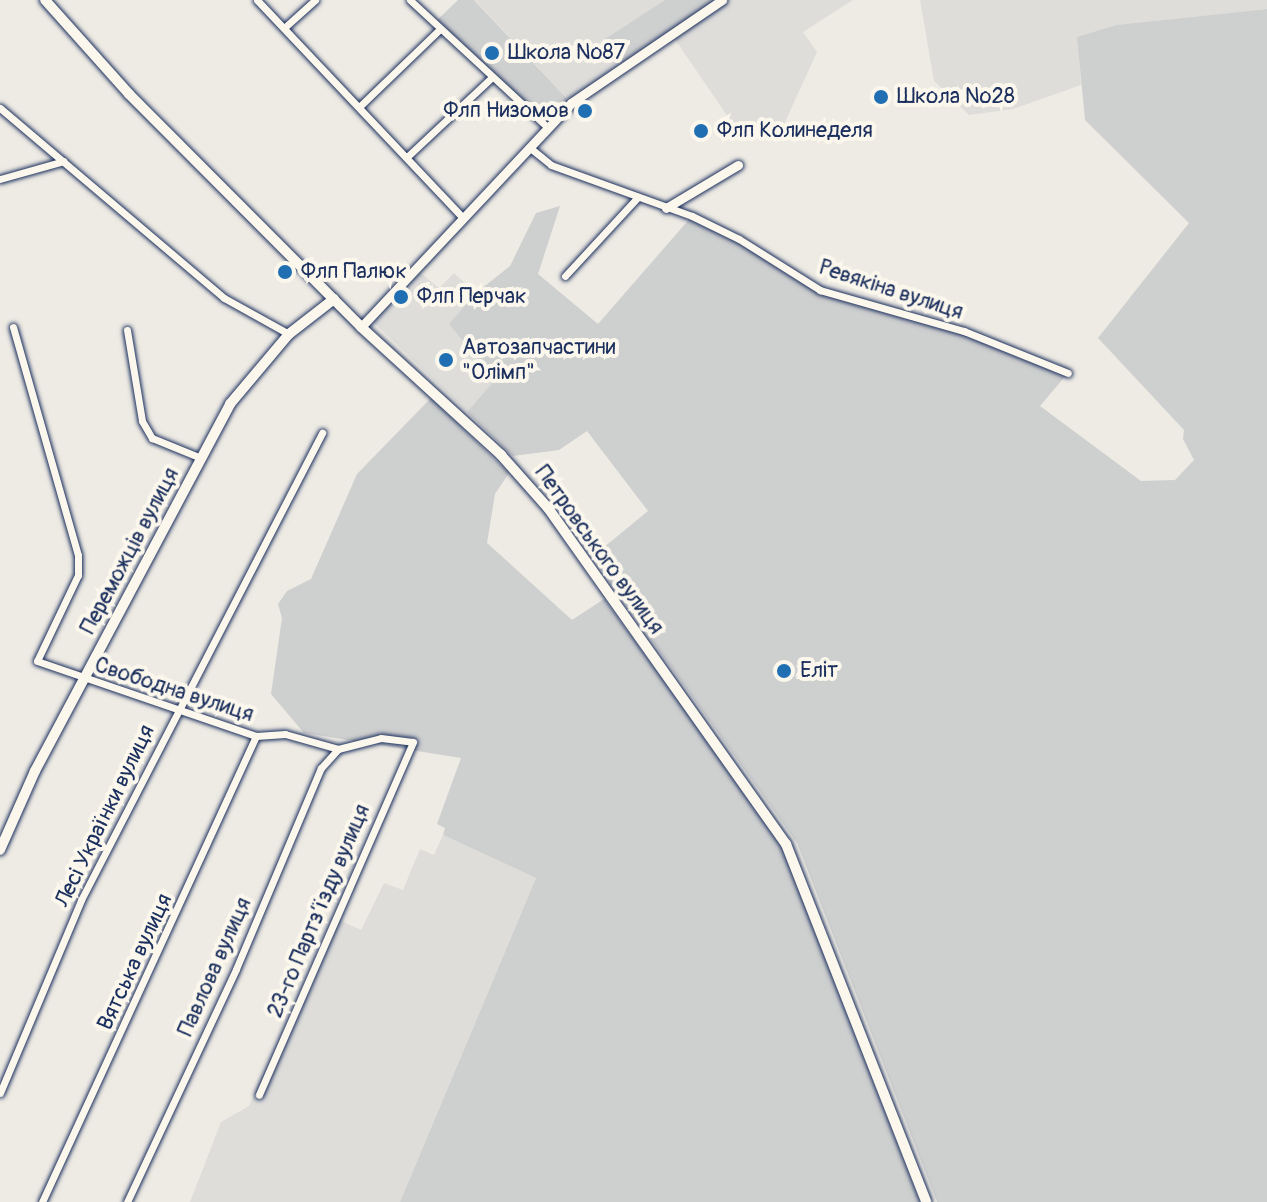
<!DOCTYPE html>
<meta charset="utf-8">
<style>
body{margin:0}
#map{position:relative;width:1267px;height:1202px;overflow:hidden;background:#eeebe4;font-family:Pangolin,sans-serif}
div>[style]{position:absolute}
.built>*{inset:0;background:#deddda}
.green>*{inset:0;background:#cecfcf}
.roads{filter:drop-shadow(0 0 2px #1b2f5e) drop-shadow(0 0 2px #1b2f5e)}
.minor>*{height:7px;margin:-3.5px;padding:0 3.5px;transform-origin:3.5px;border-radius:3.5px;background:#fbf7ec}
.tertiary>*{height:9px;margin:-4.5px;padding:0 4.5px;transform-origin:4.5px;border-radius:4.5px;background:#fbf7ec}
.secondary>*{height:10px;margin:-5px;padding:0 5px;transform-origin:5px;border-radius:5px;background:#fbf7ec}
.dots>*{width:22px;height:22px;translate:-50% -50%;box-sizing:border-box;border:4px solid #fbf7ec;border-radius:50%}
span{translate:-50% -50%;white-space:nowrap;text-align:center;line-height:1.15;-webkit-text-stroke:8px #fbf7ec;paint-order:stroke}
.poi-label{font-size:22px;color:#1b2f5e}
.left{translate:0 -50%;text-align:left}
.right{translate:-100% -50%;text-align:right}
.street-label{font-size:22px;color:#1b2f5e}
</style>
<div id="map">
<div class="built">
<div style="clip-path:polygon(475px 0,665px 0,606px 39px,626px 67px,571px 103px)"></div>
<div style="clip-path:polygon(722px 0,853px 0,803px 32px,817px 52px,780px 133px,741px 136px,672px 35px)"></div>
<div style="clip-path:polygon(920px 0,1267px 0,1267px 9px,1116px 25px,1078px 37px,1081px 85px,1013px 109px,969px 115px,934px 81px)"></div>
<div style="clip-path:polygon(416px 269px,439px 288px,454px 273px,476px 293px,450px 324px,496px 380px,467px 412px,369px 318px)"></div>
<div style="clip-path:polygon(443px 835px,536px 878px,400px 1202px,190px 1202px,221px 1122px,249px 1106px,335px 918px,361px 930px,384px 883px,403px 890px,420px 849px,434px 855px)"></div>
</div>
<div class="green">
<div style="clip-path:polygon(458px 0,474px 0,571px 103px,547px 127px,434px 23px)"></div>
<div style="clip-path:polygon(665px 0,722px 0,626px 67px,605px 39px)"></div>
<div style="clip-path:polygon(1267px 9px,1267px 1202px,937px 1202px,797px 843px,592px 557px,648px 511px,587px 431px,559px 450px,513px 456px,494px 438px,467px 412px,495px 380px,449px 324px,476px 293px,510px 266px,536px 213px,560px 206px,538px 274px,598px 324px,692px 216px,820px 290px,902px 311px,1068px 373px,1040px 406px,1141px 481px,1175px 480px,1194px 460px,1183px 439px,1184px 430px,1098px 338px,1189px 223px,1085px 120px,1077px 37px,1116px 25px)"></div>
<div style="clip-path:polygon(431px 398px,509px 473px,495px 494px,487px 543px,572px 620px,604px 599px,768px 823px,783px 850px,920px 1202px,400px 1202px,536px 878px,443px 835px,445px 828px,437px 824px,461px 758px,304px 733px,271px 694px,282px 618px,278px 604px,287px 591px,311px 579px,357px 474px)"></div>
</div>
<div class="roads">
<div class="minor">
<div style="left:257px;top:0;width:299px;rotate:46.6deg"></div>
<div style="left:410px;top:0;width:187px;rotate:42.8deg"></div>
<div style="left:284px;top:28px;width:42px;rotate:-42.1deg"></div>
<div style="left:359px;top:107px;width:112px;rotate:-43.9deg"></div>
<div style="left:0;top:108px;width:294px;rotate:40.3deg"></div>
<div style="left:224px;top:298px;width:74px;rotate:29deg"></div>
<div style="left:529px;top:147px;width:28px;rotate:39deg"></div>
<div style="left:551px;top:165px;width:150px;rotate:19.9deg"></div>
<div style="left:692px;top:216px;width:52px;rotate:26.1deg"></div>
<div style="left:739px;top:239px;width:96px;rotate:32.2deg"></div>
<div style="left:820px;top:290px;width:150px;rotate:15.9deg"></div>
<div style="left:964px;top:331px;width:112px;rotate:22deg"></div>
<div style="left:408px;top:156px;width:114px;rotate:-43.2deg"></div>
<div style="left:0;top:179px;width:66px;rotate:-15.7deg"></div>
<div style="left:565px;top:276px;width:106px;rotate:-47.3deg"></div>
<div style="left:13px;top:327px;width:237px;rotate:74.1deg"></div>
<div style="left:78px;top:555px;width:20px;rotate:90deg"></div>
<div style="left:78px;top:575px;width:95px;rotate:115.5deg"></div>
<div style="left:37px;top:661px;width:231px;rotate:18.9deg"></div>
<div style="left:256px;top:736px;width:29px;rotate:-4deg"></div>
<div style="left:285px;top:734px;width:55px;rotate:15.8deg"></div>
<div style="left:338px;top:749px;width:44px;rotate:-14.3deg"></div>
<div style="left:381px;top:738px;width:32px;rotate:7deg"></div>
<div style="left:413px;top:742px;width:385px;rotate:113.6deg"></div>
<div style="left:127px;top:330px;width:92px;rotate:80.6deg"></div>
<div style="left:142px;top:421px;width:20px;rotate:60deg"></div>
<div style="left:152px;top:438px;width:53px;rotate:22.2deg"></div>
<div style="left:0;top:1093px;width:209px;rotate:-67.2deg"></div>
<div style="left:81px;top:900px;width:526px;rotate:-62.7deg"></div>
<div style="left:42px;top:1202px;width:513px;rotate:-65.33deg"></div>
<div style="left:127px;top:1202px;width:257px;rotate:-64.9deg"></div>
<div style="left:236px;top:969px;width:218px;rotate:-67.1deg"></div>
<div style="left:321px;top:768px;width:25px;rotate:-48deg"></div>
</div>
<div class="tertiary">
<div style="left:666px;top:208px;width:84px;rotate:-30.8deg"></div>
<div style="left:361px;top:327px;width:307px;rotate:-46.8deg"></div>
<div style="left:571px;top:103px;width:183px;rotate:-34.3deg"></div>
</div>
<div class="secondary">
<div style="left:45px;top:0;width:126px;rotate:48.2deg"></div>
<div style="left:129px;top:94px;width:329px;rotate:45.1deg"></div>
<div style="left:361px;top:327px;width:190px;rotate:42.4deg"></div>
<div style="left:501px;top:455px;width:71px;rotate:48.4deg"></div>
<div style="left:548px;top:508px;width:412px;rotate:54.7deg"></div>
<div style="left:786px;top:844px;width:384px;rotate:68.6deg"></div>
<div style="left:0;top:850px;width:86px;rotate:-66.1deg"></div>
<div style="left:35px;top:771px;width:416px;rotate:-62deg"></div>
<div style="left:230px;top:404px;width:92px;rotate:-49.9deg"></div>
<div style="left:289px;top:334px;width:57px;rotate:-37.9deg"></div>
</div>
</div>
<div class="dots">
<div style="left:492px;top:53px;background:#1f6fb2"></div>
<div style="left:881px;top:97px;background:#1f6fb2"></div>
<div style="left:585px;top:111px;background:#1f6fb2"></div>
<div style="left:701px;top:131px;background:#1f6fb2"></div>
<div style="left:285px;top:272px;background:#1f6fb2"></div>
<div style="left:401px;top:297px;background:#1f6fb2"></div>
<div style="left:446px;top:360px;background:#1f6fb2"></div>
<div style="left:784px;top:671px;background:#1f6fb2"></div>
</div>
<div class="poi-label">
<span class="left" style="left:508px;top:53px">Школа №87</span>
<span class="left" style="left:897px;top:97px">Школа №28</span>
<span class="right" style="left:569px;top:111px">Флп Низомов</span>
<span class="left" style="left:717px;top:131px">Флп Колинеделя</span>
<span class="left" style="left:301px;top:272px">Флп Палюк</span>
<span class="left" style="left:417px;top:297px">Флп Перчак</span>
<span class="left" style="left:462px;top:360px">Автозапчастини<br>"Олімп"</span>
<span class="left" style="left:800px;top:671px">Еліт</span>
</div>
<div class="street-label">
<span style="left:891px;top:290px;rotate:18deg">Ревякіна вулиця</span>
<span style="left:599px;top:550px;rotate:54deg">Петровського вулиця</span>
<span style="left:130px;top:551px;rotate:-62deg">Переможців вулиця</span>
<span style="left:174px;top:690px;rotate:18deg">Свободна вулиця</span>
<span style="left:105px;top:816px;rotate:-64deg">Лесі Українки вулиця</span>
<span style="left:319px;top:911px;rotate:-67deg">23-го Партз’їзду вулиця</span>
<span style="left:135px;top:962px;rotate:-65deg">Вятська вулиця</span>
<span style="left:215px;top:967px;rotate:-66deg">Павлова вулиця</span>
</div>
</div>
